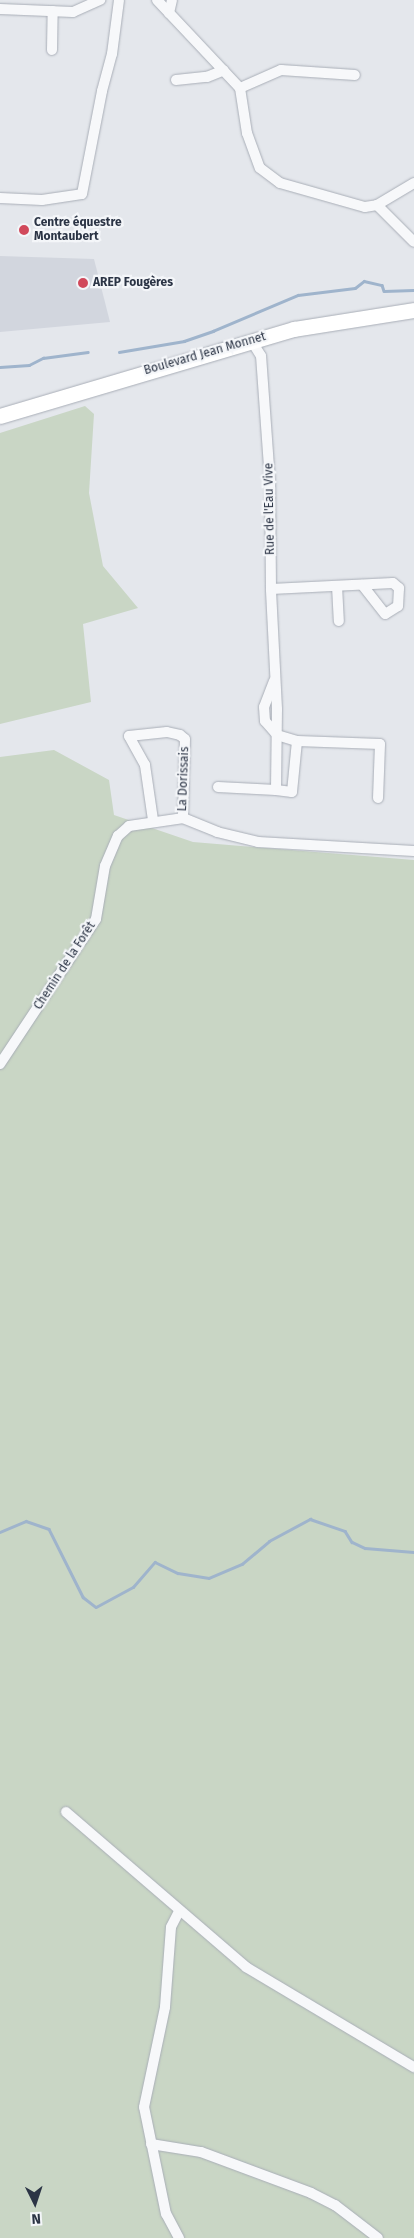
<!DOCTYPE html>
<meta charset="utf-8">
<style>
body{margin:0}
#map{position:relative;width:414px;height:2238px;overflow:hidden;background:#e4e7ec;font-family:"Fira Sans",sans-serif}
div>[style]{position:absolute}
.built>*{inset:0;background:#d2d6de}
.green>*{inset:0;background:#c9d6c5}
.stream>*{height:2.5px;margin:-1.25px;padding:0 1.25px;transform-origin:1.25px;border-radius:1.25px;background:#9fb4cc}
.roads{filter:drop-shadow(0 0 1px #a9aeb7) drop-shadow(0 0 1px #a9aeb7)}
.minor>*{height:10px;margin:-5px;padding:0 5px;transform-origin:5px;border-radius:5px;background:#f7f8fa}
.primary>*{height:15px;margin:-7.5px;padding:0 7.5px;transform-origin:7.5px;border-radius:7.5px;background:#fff}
.dots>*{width:14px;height:14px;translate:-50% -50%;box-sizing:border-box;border:2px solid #f4f6f9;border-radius:50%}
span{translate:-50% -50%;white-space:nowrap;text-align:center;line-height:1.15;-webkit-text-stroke:4.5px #f4f6f9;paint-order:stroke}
.poi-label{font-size:12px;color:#2b3445;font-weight:700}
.left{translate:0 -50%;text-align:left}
.street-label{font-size:12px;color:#2b3445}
.north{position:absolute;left:10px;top:2178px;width:50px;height:50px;-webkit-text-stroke:4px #f4f6f9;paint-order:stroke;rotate:176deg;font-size:14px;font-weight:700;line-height:20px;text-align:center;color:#2b3445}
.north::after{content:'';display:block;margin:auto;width:18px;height:22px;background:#2b3445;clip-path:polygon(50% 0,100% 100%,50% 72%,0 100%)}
</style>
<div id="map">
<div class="built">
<div style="clip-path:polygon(0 256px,94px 259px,110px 322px,0 332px)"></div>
</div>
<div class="green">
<div style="clip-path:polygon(85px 406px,94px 414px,89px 493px,103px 566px,138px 608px,83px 624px,91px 702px,0 724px,0 433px)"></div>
<div style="clip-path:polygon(54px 750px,109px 780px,114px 815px,193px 842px,414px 860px,414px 2238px,0 2238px,0 757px)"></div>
</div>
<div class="stream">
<div style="left:119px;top:352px;width:66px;rotate:-9.6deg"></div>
<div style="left:184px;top:341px;width:31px;rotate:-19deg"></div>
<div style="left:213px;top:331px;width:92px;rotate:-23deg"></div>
<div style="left:298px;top:295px;width:57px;rotate:-7deg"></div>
<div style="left:355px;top:288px;width:11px;rotate:-38deg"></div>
<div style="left:364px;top:281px;width:18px;rotate:13deg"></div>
<div style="left:382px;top:285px;width:6px;rotate:72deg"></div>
<div style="left:384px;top:291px;width:30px;rotate:-2deg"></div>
<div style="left:0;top:367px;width:29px;rotate:-4deg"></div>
<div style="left:29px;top:365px;width:16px;rotate:-27deg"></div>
<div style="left:43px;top:358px;width:45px;rotate:-7.6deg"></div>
<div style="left:0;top:1532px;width:28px;rotate:-23deg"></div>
<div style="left:26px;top:1521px;width:24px;rotate:19deg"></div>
<div style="left:49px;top:1529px;width:76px;rotate:63.4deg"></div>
<div style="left:83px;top:1597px;width:16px;rotate:38deg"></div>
<div style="left:96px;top:1607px;width:42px;rotate:-28.4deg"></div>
<div style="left:133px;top:1587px;width:33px;rotate:-49deg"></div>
<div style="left:155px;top:1562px;width:25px;rotate:26deg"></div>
<div style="left:178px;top:1573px;width:31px;rotate:9deg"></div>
<div style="left:209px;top:1578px;width:36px;rotate:-23deg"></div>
<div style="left:242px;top:1564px;width:35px;rotate:-40deg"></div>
<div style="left:269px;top:1541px;width:47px;rotate:-28.2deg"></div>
<div style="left:310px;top:1519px;width:37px;rotate:19deg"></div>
<div style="left:345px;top:1531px;width:13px;rotate:58deg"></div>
<div style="left:352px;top:1542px;width:14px;rotate:25deg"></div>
<div style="left:365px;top:1548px;width:49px;rotate:4.7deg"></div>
</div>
<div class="roads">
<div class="minor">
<div style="left:157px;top:0;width:121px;rotate:46.7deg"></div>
<div style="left:240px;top:88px;width:46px;rotate:81.2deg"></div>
<div style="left:247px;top:133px;width:37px;rotate:70deg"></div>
<div style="left:260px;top:168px;width:25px;rotate:37deg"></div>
<div style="left:280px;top:183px;width:88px;rotate:15.8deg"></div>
<div style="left:365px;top:207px;width:12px;rotate:-9deg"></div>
<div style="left:377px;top:205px;width:52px;rotate:45deg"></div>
<div style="left:0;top:9px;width:73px;rotate:2.4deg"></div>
<div style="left:73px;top:12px;width:30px;rotate:-24deg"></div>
<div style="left:169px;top:13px;width:13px;rotate:-77deg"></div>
<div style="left:52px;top:50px;width:39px;rotate:-89deg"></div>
<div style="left:176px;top:80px;width:31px;rotate:-6deg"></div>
<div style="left:207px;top:77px;width:18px;rotate:-22deg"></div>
<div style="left:240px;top:88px;width:45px;rotate:-23.7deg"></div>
<div style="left:281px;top:70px;width:74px;rotate:3.9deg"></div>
<div style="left:0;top:198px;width:42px;rotate:2.7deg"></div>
<div style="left:42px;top:200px;width:40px;rotate:-8.5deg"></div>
<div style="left:82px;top:194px;width:105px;rotate:-79deg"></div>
<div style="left:102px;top:91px;width:38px;rotate:-75deg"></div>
<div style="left:112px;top:54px;width:54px;rotate:-82.6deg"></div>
<div style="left:377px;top:205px;width:43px;rotate:-30.7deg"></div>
<div style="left:337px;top:586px;width:35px;rotate:87deg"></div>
<div style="left:271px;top:589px;width:122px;rotate:-2.8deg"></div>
<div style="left:393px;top:583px;width:8px;rotate:40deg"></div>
<div style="left:399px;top:588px;width:18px;rotate:93deg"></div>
<div style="left:398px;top:606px;width:15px;rotate:148deg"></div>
<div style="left:385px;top:614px;width:37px;rotate:-128deg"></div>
<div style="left:274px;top:681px;width:28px;rotate:111deg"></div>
<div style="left:264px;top:707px;width:14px;rotate:86deg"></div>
<div style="left:265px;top:721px;width:18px;rotate:49deg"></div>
<div style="left:277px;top:735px;width:21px;rotate:17deg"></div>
<div style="left:297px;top:741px;width:83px;rotate:2.1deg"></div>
<div style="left:380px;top:744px;width:54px;rotate:92.1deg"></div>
<div style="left:218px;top:787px;width:58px;rotate:3deg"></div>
<div style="left:276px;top:790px;width:81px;rotate:-89.3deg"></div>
<div style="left:277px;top:709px;width:120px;rotate:-92.9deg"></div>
<div style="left:271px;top:589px;width:108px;rotate:-90.5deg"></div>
<div style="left:270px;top:481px;width:125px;rotate:-94.1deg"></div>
<div style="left:261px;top:356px;width:19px;rotate:-122deg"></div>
<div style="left:276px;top:790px;width:16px;rotate:7deg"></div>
<div style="left:292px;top:792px;width:51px;rotate:-84.4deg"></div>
<div style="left:153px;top:820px;width:56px;rotate:-98.3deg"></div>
<div style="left:145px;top:765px;width:33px;rotate:-119deg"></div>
<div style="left:129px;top:736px;width:38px;rotate:-6deg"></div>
<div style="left:167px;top:732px;width:13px;rotate:13deg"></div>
<div style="left:180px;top:735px;width:6px;rotate:39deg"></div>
<div style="left:185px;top:739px;width:79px;rotate:91.5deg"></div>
<div style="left:0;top:1064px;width:174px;rotate:-56.5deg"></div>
<div style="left:96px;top:919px;width:54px;rotate:-80.4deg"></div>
<div style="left:105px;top:866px;width:33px;rotate:-67deg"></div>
<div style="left:118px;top:836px;width:15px;rotate:-42deg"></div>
<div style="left:129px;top:826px;width:55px;rotate:-8.4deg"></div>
<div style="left:183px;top:818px;width:37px;rotate:22deg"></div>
<div style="left:217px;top:832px;width:42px;rotate:13.7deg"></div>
<div style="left:258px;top:842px;width:156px;rotate:3.3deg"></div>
<div style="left:66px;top:1812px;width:238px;rotate:40.7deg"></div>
<div style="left:246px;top:1967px;width:196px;rotate:30.8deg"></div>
<div style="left:151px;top:2144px;width:51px;rotate:9.1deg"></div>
<div style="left:201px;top:2152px;width:117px;rotate:20.4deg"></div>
<div style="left:311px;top:2193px;width:27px;rotate:27deg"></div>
<div style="left:335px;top:2205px;width:54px;rotate:37.5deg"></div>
<div style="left:179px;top:2238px;width:27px;rotate:-118deg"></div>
<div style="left:166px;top:2214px;width:109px;rotate:-101.6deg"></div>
<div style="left:144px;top:2107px;width:102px;rotate:-78.1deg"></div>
<div style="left:165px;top:2007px;width:80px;rotate:-85.7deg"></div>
<div style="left:171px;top:1927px;width:18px;rotate:-63deg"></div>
</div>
<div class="primary">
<div style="left:0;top:416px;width:307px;rotate:-16.5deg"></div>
<div style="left:294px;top:329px;width:121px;rotate:-9deg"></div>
</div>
</div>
<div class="dots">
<div style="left:24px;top:230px;background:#d1495b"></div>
<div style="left:83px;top:283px;background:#d1495b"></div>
</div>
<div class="poi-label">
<span class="left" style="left:34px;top:230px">Centre équestre<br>Montaubert</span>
<span class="left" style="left:93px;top:283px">AREP Fougères</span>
</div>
<div class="street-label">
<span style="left:205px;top:354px;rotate:-16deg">Boulevard Jean Monnet</span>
<span style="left:270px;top:509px;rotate:-91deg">Rue de l'Eau Vive</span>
<span style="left:184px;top:779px;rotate:-88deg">La Dorissais</span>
<span style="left:65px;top:966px;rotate:-57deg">Chemin de la Forêt</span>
</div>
<div class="north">N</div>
</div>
